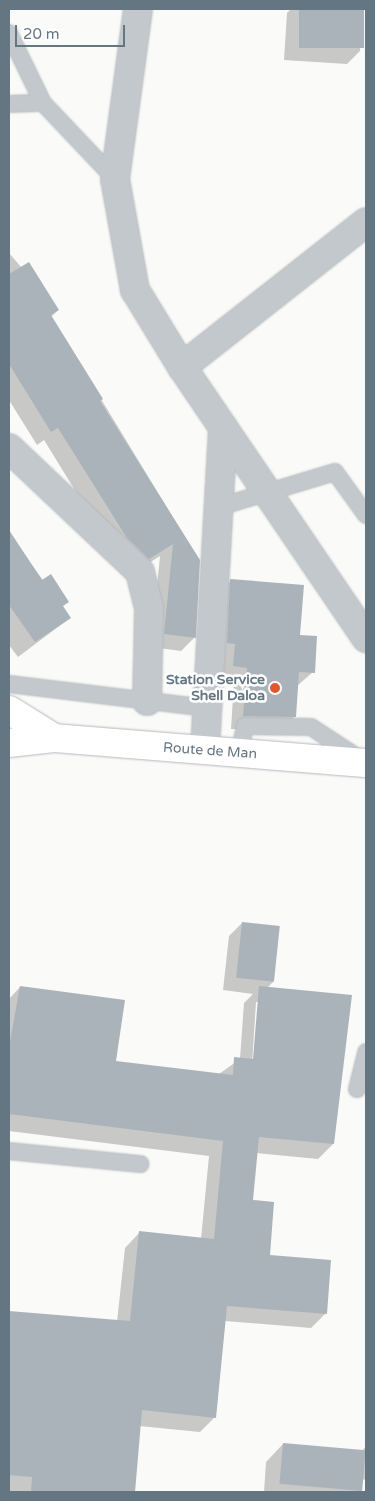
<!DOCTYPE html>
<style>
body{margin:0}
#map{position:relative;width:375px;height:1501px;overflow:hidden;background:#fafaf8;font-family:"Varela Round",sans-serif}
div>[style]{position:absolute}
.shadow>*{inset:0;background:#0003}
.building>*{inset:0;background:#aab3b9;transform-origin:0 0}
.roads{filter:drop-shadow(0 0 1px #b4b9bd) drop-shadow(0 0 1px #b4b9bd)}
.lane>*{height:16px;margin:-8px;padding:0 8px;transform-origin:8px;border-radius:8px;background:#c3c8cc}
.street>*{height:28px;margin:-14px;padding:0 14px;transform-origin:14px;border-radius:14px;background:#c3c8cc}
.highway>*{height:28px;margin:-14px;padding:0 14px;transform-origin:14px;border-radius:14px;background:#fff}
.dots>*{width:14px;height:14px;translate:-50% -50%;box-sizing:border-box;border:2px solid #fff;border-radius:50%}
span{translate:-50% -50%;white-space:nowrap;text-align:center;line-height:1.15;-webkit-text-stroke:5px #fff;paint-order:stroke}
.poi-label{font-size:14px;color:#657683;font-weight:700}
.right{translate:-100% -50%;text-align:right}
.street-label{font-size:14px;color:#657683}
.frame{position:absolute;inset:0;border:10px solid #657683;pointer-events:none}
.scale{position:absolute;left:15px;top:25px;width:110px;height:22px;box-sizing:border-box;border:2px solid #657683;border-top:0;padding-left:6px;font-size:15px;line-height:18px;white-space:nowrap;color:#657683;-webkit-text-stroke:4px #fff;paint-order:stroke}
</style>
<div id="map">
<div class="shadow">
<div style="clip-path:polygon(291px 9px,363px 9px,360px 51px,347px 64px,284px 60px,287px 13px)"></div>
<div style="clip-path:polygon(9px 253px,58px 310px,51px 317px,199px 560px,194px 638px,181px 651px,151px 647px,160px 556px,135px 572px,113px 552px,44px 440px,37px 445px,9px 400px)"></div>
<div style="clip-path:polygon(9px 533px,70px 618px,18px 657px,9px 645px)"></div>
<div style="clip-path:polygon(231px 580px,299px 636px,313px 672px,297px 686px,295px 716px,282px 730px,231px 729px,234px 681px,220px 679px,217px 594px)"></div>
<div style="clip-path:polygon(evenodd,242px 923px,273px 982px,267px 988px,333px 1144px,318px 1159px,256px 1153px,252px 1201px,268px 1256px,326px 1313px,311px 1328px,225px 1321px,215px 1417px,200px 1432px,139px 1426px,134px 1492px,9px 1491px,9px 1313px,117px 1322px,125px 1248px,140px 1232px,201px 1239px,209px 1156px,9px 1131px,9px 999px,20px 987px,115px 1062px,219px 1074px,240px 1059px,244px 1003px,253px 994px,223px 990px,229px 936px,242px 923px,256px 1002px,259px 1002px,254px 1065px,252px 1065px,256px 1002px)"></div>
<div style="clip-path:polygon(283px 1444px,362px 1451px,366px 1446px,366px 1480px,362px 1479px,361px 1492px,264px 1492px,266px 1462px)"></div>
</div>
<div class="building">
<div style="left:299px;top:9px;width:65px;height:39px"></div>
<div style="clip-path:polygon(29px 262px,59px 310px,51px 315px,103px 399px,100px 401px,200px 560px,196px 638px,164px 634px,173px 544px,149px 559px,127px 538px,58px 428px,51px 432px,9px 364px,9px 274px)"></div>
<div style="clip-path:polygon(9px 530px,42px 580px,51px 574px,69px 602px,63px 606px,71px 618px,35px 642px,9px 605px)"></div>
<div style="clip-path:polygon(230px 579px,304px 585px,300px 635px,317px 636px,315px 673px,299px 672px,296px 717px,243px 716px,247px 668px,233px 666px,235px 644px,227px 643px)"></div>
<div style="left:242px;top:922px;width:38px;height:56px;rotate:6deg"></div>
<div style="clip-path:polygon(20px 986px,125px 1000px,116px 1061px,233px 1075px,234px 1057px,253px 1059px,259px 986px,352px 995px,334px 1144px,259px 1137px,253px 1200px,274px 1202px,270px 1255px,331px 1260px,327px 1314px,227px 1306px,216px 1418px,142px 1410px,135px 1492px,31px 1492px,32px 1477px,9px 1475px,9px 1311px,130px 1321px,139px 1231px,214px 1239px,223px 1141px,9px 1114px,9px 1047px)"></div>
<div style="left:283px;top:1443px;width:83px;height:41px;rotate:5deg"></div>
</div>
<div class="roads">
<div class="lane">
<div style="left:9px;top:33px;width:78px;rotate:64.1deg"></div>
<div style="left:9px;top:104px;width:34px;rotate:-2deg"></div>
<div style="left:43px;top:103px;width:105px;rotate:46.5deg"></div>
<div style="left:219px;top:507px;width:121px;rotate:-16.8deg"></div>
<div style="left:335px;top:472px;width:53px;rotate:54.2deg"></div>
<div style="left:9px;top:684px;width:200px;rotate:6.9deg"></div>
<div style="left:239px;top:753px;width:28px;rotate:-77deg"></div>
<div style="left:245px;top:726px;width:66px;rotate:0.9deg"></div>
<div style="left:311px;top:727px;width:59px;rotate:33.1deg"></div>
<div style="left:357px;top:1089px;width:38px;rotate:-76deg"></div>
<div style="left:9px;top:1151px;width:132px;rotate:5.7deg"></div>
</div>
<div class="street">
<div style="left:138px;top:9px;width:172px;rotate:97.7deg"></div>
<div style="left:115px;top:179px;width:113px;rotate:79.8deg"></div>
<div style="left:135px;top:290px;width:90px;rotate:58.6deg"></div>
<div style="left:182px;top:367px;width:328px;rotate:55.8deg"></div>
<div style="left:182px;top:367px;width:234px;rotate:-38.2deg"></div>
<div style="left:9px;top:448px;width:180px;rotate:43.4deg"></div>
<div style="left:140px;top:572px;width:38px;rotate:76deg"></div>
<div style="left:149px;top:609px;width:92px;rotate:91.2deg"></div>
<div style="left:205px;top:750px;width:323px;rotate:-86.8deg"></div>
</div>
<div class="highway">
<div style="left:9px;top:710px;width:53px;rotate:31.9deg"></div>
<div style="left:9px;top:743px;width:45px;rotate:-6.3deg"></div>
<div style="left:54px;top:738px;width:313px;rotate:4.6deg"></div>
</div>
</div>
<div class="dots">
<div style="left:275px;top:688px;background:#e4572e"></div>
</div>
<div class="poi-label">
<span class="right" style="left:265px;top:688px">Station Service<br>Shell Daloa</span>
</div>
<div class="street-label">
<span style="left:210px;top:751px;rotate:4deg">Route de Man</span>
</div>
<div class="frame"></div>
<div class="scale">20 m</div>
</div>
